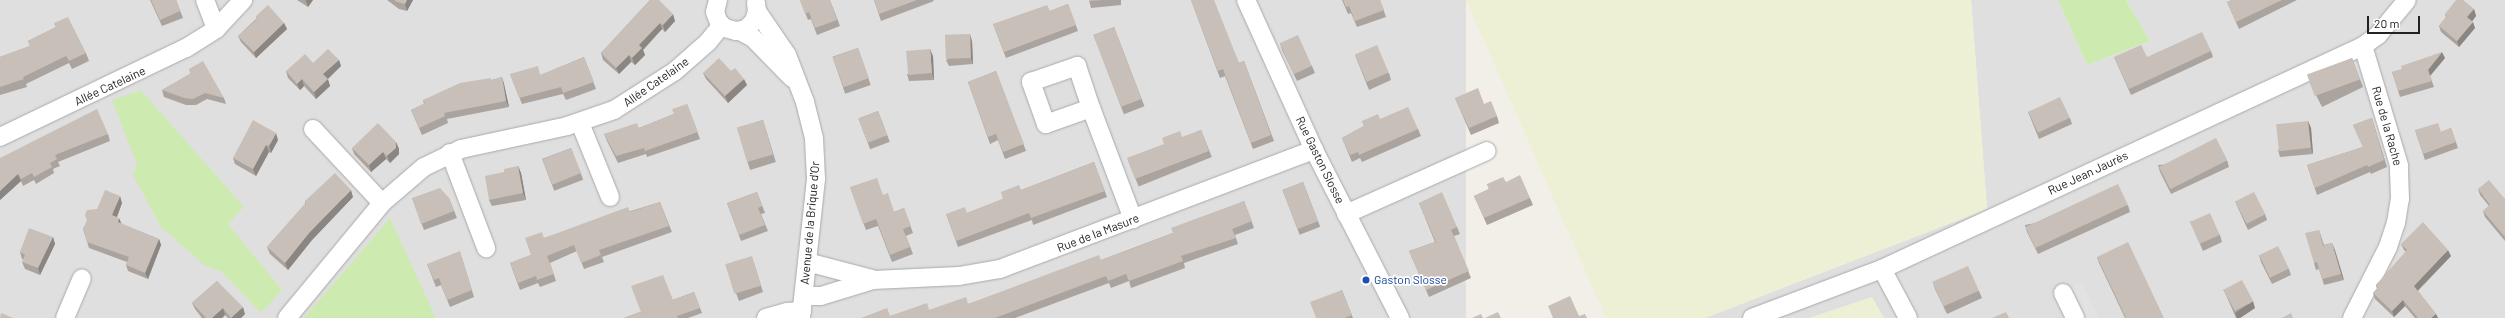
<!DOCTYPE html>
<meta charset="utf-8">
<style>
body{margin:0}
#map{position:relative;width:2505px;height:318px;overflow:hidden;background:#f2efe9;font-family:Barlow,sans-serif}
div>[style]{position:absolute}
.residential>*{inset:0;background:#e0dfdf;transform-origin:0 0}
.farmland>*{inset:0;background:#eef0d5}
.grass>*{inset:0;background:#cdebb0}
.parking>*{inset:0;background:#e2e2e2}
.roads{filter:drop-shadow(0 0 1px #a9a9a9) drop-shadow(0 0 1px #a9a9a9)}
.minor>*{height:18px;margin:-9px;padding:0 9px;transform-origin:9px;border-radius:9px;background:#fff}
.wall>*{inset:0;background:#aba49e;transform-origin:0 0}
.shaded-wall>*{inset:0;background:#8b8681}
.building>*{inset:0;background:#c7bfb8;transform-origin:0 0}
.dots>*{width:11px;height:11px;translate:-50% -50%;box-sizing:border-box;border:2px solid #fff;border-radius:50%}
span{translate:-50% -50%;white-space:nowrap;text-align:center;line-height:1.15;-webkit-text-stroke:3.5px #fff;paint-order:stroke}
.street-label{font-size:12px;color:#222}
.transit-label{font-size:12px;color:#164399}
.left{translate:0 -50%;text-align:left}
.scale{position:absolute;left:2367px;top:16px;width:53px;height:18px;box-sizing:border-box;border:2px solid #222;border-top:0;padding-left:5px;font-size:12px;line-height:14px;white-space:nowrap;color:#222;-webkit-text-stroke:3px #fff;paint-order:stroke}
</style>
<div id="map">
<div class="residential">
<div style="left:0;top:0;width:1466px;height:318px"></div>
<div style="clip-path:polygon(1971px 0,2058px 0,2087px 65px,2150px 41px,2126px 0,2505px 0,2505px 318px,1705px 318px,1987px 209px)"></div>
</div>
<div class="farmland">
<div style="clip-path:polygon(1466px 0,1971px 0,1987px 209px,1705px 318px,1606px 318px)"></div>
<div style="clip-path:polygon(1872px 297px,1884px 318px,1809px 318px)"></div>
</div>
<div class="grass">
<div style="clip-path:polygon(2058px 0,2126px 0,2150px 41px,2087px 65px)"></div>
<div style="clip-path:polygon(141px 90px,244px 207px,228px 224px,282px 290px,261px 313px,222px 272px,204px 265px,161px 227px,133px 175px,137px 164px,112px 100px)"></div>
<div style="clip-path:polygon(390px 218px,436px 318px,304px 318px)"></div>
</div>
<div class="parking">
<div style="clip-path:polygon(2082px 282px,2099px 318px,2084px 318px,2070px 288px)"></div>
</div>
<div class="roads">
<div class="minor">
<div style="left:205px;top:0;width:31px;rotate:69deg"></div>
<div style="left:718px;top:0;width:12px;rotate:104deg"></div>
<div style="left:715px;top:12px;width:12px;rotate:70deg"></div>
<div style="left:719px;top:23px;width:8px;rotate:40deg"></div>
<div style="left:725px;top:28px;width:11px;rotate:15deg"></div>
<div style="left:736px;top:31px;width:10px;rotate:-11deg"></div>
<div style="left:746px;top:29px;width:11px;rotate:-45deg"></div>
<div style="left:754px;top:21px;width:10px;rotate:-73deg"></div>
<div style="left:757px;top:11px;width:8px;rotate:-97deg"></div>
<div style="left:1246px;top:0;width:165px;rotate:65.6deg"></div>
<div style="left:1314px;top:150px;width:189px;rotate:62.9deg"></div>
<div style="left:757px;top:11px;width:53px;rotate:55.7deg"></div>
<div style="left:787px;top:55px;width:50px;rotate:69deg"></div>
<div style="left:805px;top:102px;width:38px;rotate:76deg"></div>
<div style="left:814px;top:139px;width:40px;rotate:87.1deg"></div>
<div style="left:816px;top:179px;width:140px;rotate:96.2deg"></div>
<div style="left:740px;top:31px;width:15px;rotate:28deg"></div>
<div style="left:753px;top:38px;width:56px;rotate:45.7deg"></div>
<div style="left:1077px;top:66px;width:44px;rotate:71.6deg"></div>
<div style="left:1091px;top:108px;width:48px;rotate:160.4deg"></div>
<div style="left:1046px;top:124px;width:45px;rotate:-109.7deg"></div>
<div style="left:1031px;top:82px;width:49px;rotate:-19.2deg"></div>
<div style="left:1091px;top:108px;width:119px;rotate:69.3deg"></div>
<div style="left:580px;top:123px;width:80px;rotate:67.9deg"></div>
<div style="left:313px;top:129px;width:101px;rotate:47deg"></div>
<div style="left:0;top:137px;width:206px;rotate:-25.6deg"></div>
<div style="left:186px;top:48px;width:36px;rotate:-32deg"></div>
<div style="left:216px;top:29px;width:40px;rotate:-47deg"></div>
<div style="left:450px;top:153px;width:102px;rotate:69.2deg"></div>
<div style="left:1346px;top:214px;width:154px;rotate:-24.1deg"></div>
<div style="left:807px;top:262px;width:67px;rotate:14.7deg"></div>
<div style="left:1882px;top:269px;width:55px;rotate:62deg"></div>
<div style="left:2063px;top:293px;width:28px;rotate:64deg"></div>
<div style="left:804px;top:296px;width:17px"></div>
<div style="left:821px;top:296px;width:54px;rotate:-17.1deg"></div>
<div style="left:873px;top:280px;width:86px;rotate:-2.7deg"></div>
<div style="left:959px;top:276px;width:42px;rotate:-9.7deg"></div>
<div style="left:1000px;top:269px;width:336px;rotate:-20.8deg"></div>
<div style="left:65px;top:318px;width:43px;rotate:-67deg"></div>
<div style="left:287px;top:318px;width:149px;rotate:-50.4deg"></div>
<div style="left:382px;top:203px;width:55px;rotate:-40.6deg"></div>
<div style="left:424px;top:167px;width:41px;rotate:-25.9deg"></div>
<div style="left:461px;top:149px;width:108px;rotate:-12.2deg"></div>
<div style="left:567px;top:126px;width:50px;rotate:-18.8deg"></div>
<div style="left:614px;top:110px;width:72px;rotate:-32.6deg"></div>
<div style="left:675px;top:71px;width:44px;rotate:-41.3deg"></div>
<div style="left:708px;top:42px;width:22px;rotate:-51deg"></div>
<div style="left:766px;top:318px;width:22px;rotate:-16deg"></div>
<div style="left:787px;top:312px;width:15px;rotate:-4deg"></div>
<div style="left:1752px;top:318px;width:139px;rotate:-20.7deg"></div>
<div style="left:1882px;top:269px;width:530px;rotate:-24.87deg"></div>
<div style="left:2363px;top:46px;width:19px;rotate:-36deg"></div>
<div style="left:2378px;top:35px;width:45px;rotate:-50.4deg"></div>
<div style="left:2352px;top:318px;width:80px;rotate:-63.1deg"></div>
<div style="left:2388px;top:247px;width:25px;rotate:-72deg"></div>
<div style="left:2396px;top:223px;width:24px;rotate:-81deg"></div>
<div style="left:2400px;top:199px;width:34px;rotate:-92deg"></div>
<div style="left:2399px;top:165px;width:124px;rotate:-106.8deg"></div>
</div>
</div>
<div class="wall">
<div style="clip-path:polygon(150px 0,176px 0,183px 18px,162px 26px)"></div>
<div style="clip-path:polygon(297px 0,313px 0,308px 7px)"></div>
<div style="clip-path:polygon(387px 0,413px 0,407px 11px,399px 9px)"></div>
<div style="clip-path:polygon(650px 0,675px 21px,665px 32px,662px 29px,643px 50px,645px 55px,635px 65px,631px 62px,619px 74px,603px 60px,601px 53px)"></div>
<div style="clip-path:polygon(800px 0,830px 0,840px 26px,817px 35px,811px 19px,808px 20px)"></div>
<div style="clip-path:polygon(874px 0,933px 0,934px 1px,881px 21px)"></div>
<div style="clip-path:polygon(1089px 0,1121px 0,1121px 5px,1091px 8px)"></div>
<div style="clip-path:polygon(1191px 0,1239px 63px,1244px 61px,1274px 141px,1253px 149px,1225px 76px,1220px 78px)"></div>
<div style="clip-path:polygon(1342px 0,1380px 0,1386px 17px,1357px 27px,1351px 13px,1348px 14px)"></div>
<div style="clip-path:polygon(2232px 0,2297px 0,2239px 29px,2227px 2px)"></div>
<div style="clip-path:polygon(1068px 4px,1078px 31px,1006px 58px,993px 24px,1050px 11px)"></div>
<div style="clip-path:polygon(2474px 9px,2476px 16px,2472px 21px,2475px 28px,2459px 47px,2441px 32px,2439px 26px,2446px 17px,2445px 14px)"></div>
<div style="clip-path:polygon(256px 16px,284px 23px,287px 29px,256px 58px,241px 42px,238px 36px,257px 18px)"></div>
<div style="clip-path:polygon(54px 23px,86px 53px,89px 61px,72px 69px,69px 63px,26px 84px,27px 87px,0 95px,0 57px,30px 46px,28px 41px,56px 27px)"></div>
<div style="left:1114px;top:27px;width:85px;height:22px;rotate:69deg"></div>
<div style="clip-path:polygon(972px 41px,973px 64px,949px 66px,946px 60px)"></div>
<div style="clip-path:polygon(1280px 43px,1312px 66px,1315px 73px,1297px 81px,1282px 50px)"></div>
<div style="left:858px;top:48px;width:39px;height:27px;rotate:71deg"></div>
<div style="clip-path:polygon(2211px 51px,2213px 57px,2131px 95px,2114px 57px,2147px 57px)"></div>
<div style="clip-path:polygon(1355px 55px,1389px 73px,1391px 80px,1369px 90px)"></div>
<div style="clip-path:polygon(933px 56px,934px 80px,909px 81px,907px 74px)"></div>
<div style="clip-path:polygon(584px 57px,596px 89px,566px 100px,563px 94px,522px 104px,510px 74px,541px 75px)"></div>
<div style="clip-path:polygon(2352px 58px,2363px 87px,2322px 107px,2311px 85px,2309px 79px)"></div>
<div style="clip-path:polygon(2445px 58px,2430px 76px,2434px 87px,2400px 97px,2392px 72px)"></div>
<div style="clip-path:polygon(339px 60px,341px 66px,327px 79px,330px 86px,316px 99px,304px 86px,300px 90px,288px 78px,286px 71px,313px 63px)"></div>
<div style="clip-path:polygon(189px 69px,224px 98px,226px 104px,207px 99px,196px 105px,186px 105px,164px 97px,162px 90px,191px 74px)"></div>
<div style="clip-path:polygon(731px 71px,747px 85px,728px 103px,706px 79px,703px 73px)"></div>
<div style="clip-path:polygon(996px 71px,1026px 151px,1005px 159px,998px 140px,990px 144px,968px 82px)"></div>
<div style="clip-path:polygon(502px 77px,504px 84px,509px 107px,447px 119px,448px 123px,422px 135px,411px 110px,424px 104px,423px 100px)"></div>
<div style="clip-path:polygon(1455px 98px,1484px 104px,1497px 116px,1499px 123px,1471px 135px)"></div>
<div style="clip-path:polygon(687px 104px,700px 139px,647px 157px,646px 154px,618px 163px,607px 141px,604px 134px,639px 128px,674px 114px)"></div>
<div style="left:878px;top:111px;width:33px;height:21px;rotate:69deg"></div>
<div style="clip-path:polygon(2028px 112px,2070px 118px,2072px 124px,2039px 139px)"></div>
<div style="clip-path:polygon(2372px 118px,2387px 167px,2371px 174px,2370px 172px,2317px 195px,2307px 165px,2363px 147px,2353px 125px)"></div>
<div style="clip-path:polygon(1380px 119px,1418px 129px,1421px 136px,1362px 162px,1360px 158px,1352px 162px,1342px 138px,1364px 126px,1362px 121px)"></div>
<div style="left:763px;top:120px;width:44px;height:27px;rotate:73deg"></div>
<div style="clip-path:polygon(2308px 121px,2311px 128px,2313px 154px,2280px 157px,2278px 150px)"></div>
<div style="clip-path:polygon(2451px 128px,2458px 148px,2425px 160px,2415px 130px,2441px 132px)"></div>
<div style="left:1201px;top:130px;width:29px;height:79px;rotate:68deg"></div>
<div style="clip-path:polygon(108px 134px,110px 141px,58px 162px,60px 166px,53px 169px,54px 173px,36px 184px,34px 180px,23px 186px,21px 181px,0 200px,0 158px)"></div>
<div style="clip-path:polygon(278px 140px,271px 153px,269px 152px,256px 176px,235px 164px,233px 158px)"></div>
<div style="clip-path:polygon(396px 142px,399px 149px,399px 154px,390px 163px,386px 159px,371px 172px,354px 154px,352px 148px)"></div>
<div style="left:571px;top:148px;width:34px;height:31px;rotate:69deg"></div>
<div style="clip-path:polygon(2227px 160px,2229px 167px,2171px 194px,2160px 172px,2158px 165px)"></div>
<div style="clip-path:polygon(1094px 162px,1107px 197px,1033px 225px,1032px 220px,958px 247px,946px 214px,967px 213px,1003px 199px,1021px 190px)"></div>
<div style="clip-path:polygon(518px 166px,521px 173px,526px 200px,492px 206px,489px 200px,504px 172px)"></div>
<div style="left:1303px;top:182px;width:48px;height:22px;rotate:69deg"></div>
<div style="clip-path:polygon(1506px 182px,1530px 198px,1533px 205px,1487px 225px,1474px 196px,1489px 189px,1487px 184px)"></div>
<div style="clip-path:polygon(850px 187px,883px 195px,894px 212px,904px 208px,913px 233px,906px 236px,913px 254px,892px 262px,878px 226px,866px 230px)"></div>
<div style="clip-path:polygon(2478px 189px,2505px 199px,2505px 241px,2485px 217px,2483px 211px,2489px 206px,2480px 195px)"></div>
<div style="clip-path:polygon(757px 192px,765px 213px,761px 214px,768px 231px,741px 241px,727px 203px)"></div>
<div style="clip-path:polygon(353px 197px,312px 240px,288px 270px,270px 254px,267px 247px,305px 204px,305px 201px)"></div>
<div style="clip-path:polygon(412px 198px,449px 198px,457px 218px,424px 230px)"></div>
<div style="clip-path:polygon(1244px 201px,1254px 228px,1235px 235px,1238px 244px,1184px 263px,1185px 268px,1131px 288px,1129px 281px,1111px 288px,1109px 283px,1015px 318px,861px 318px,890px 316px,968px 304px,1101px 260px,1173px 233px)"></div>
<div style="clip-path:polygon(2235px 201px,2265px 214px,2267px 220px,2248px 230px,2238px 208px)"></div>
<div style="clip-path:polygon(660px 202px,672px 232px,602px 257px,604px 262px,584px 269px,577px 251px,550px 263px,556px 281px,540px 287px,538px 283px,520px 290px,510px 263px,531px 255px,544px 238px)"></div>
<div style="clip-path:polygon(122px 203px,117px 217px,121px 224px,159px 239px,161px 245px,148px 279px,128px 271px,126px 265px,127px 262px,89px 248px,83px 229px,97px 209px)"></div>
<div style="clip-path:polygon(1419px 203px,1457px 227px,1460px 234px,1454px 236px,1471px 278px,1429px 297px,1409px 251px,1435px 242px)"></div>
<div style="clip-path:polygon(2128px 205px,2130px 212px,2038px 254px,2027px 232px,2025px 225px)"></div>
<div style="clip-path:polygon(2190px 221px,2220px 235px,2222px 242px,2203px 251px)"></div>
<div style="clip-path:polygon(2319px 230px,2324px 245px,2332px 243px,2344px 280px,2324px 285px,2319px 269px,2316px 270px,2314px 263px)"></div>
<div style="clip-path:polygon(53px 237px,55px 244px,40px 275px,25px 269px,22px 262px,24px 260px,22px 259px,20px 252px)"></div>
<div style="clip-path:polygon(2401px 244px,2451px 256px,2418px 291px,2436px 314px,2438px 318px,2415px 318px,2405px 306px,2394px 317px,2375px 299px,2373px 293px,2377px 289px,2376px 285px,2406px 252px,2404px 250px)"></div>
<div style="clip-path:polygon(2259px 255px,2289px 269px,2291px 275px,2272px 284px,2261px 262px)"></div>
<div style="clip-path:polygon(2097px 257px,2164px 318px,2125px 318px,2099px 263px)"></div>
<div style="clip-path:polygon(462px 258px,474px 297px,450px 307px,441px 285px,436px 287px,427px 264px)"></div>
<div style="clip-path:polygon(754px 263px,763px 292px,739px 301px,726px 266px)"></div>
<div style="clip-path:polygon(217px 281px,245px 314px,241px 318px,228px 318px,225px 315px,222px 318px,202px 318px,195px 309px,192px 303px)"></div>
<div style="clip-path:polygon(1933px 283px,1979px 291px,1982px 298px,1947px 314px,1935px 289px)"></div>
<div style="clip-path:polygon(2223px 289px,2255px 308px,2240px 318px,2236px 318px,2226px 295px)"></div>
<div style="clip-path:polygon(1342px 290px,1353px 318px,1316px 318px)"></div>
<div style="clip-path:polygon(694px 292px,702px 313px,688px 318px,624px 318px)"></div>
</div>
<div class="shaded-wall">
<div style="clip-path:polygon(306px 0,313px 0,308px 7px,306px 1px)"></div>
<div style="clip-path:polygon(407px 0,413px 0,407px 11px,405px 4px)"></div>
<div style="clip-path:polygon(2474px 9px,2476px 16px,2470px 24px,2467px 17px)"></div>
<div style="clip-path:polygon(673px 14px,675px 21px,665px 32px,663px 25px)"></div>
<div style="clip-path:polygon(2473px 22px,2475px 28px,2459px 47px,2457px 41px)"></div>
<div style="clip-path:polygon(284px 23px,287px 29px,256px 58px,254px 52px)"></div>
<div style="clip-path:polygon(660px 23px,662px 29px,643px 50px,645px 55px,635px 65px,632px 58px,639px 45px)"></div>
<div style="clip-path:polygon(970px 34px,972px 41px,973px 64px,971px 58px)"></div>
<div style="clip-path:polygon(930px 49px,933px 56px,934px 80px,932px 73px)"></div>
<div style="clip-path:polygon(2442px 52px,2445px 58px,2430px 76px,2434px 87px,2428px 70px)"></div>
<div style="clip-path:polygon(629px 55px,631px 62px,619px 74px,616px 68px)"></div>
<div style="clip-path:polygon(339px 60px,341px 66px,326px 81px,323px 74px)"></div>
<div style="clip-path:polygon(502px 77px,504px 84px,509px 107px,506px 101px)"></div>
<div style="clip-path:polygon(302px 79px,304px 86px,300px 90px,297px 84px)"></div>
<div style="clip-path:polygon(328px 79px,330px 86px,316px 99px,314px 92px)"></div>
<div style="clip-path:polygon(744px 79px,747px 85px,728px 103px,725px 96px)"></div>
<div style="clip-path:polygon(2308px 121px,2311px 128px,2313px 154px,2311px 148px)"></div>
<div style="clip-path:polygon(276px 133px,278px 140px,271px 153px,269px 146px)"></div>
<div style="clip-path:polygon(396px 142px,399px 149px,399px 154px,390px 163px,387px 156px)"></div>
<div style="clip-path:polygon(266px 145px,269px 152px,256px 176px,253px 169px)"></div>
<div style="clip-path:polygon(383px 152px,386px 159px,371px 172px,369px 165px)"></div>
<div style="clip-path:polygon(518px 166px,521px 173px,526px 200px,523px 193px)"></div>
<div style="clip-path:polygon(18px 174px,21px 181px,0 200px,0 191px)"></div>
<div style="clip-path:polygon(351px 190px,353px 197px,312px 240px,288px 270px,285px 263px,309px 233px)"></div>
<div style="clip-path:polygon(120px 196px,122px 203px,115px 222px,112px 215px)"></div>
<div style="clip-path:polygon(119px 218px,122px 225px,118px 222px)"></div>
<div style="clip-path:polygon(53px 237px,55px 244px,40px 275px,38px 268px)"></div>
<div style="clip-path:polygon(159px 239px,161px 245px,148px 279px,145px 273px)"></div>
<div style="clip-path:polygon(2332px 243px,2335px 250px,2344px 280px,2341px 274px)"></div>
<div style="clip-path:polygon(2448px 250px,2451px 256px,2416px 292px,2414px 286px)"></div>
<div style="clip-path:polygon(2403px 300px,2405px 306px,2394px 317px,2392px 311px)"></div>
<div style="clip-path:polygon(2253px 301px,2255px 308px,2240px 318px,2237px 318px,2235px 313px)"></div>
<div style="clip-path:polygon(243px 307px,245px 314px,241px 318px,231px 318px)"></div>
<div style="clip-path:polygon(223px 308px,225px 315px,222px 318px,212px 318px)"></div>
<div style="clip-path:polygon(2436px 314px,2438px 318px,2431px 318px)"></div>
</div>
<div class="building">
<div style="clip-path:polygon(151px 0,176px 0,180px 11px,160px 20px)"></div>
<div style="clip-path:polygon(394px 0,407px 0,405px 4px,397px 2px)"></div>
<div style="clip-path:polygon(650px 0,659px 0,673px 14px,663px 25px,660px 23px,639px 45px,642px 48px,632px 58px,629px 55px,616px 68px,601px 53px)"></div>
<div style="clip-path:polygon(800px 0,830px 0,837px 20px,815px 28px,809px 12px,805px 14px)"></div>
<div style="clip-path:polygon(874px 0,917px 0,879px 14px)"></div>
<div style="clip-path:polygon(1089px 0,1103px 0,1089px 1px)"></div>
<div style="clip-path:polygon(1191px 0,1214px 0,1239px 63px,1244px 61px,1271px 135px,1251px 143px,1223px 69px,1218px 71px)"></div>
<div style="clip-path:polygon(1343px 0,1380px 0,1384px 10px,1355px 21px,1349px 6px,1346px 7px)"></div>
<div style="clip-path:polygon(2232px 0,2282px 0,2236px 22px,2227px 2px)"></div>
<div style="clip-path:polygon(2456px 0,2463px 0,2474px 9px,2467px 17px,2473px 22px,2457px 41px,2439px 26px,2447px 16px,2445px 14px)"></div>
<div style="clip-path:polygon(1068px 4px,1076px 25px,1004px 52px,993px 24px,1047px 5px,1050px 11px)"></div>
<div style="clip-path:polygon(268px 5px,284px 23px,254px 52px,238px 36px,258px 18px,256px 16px)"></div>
<div style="clip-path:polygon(68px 17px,86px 53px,69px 61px,66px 56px,23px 77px,24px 79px,0 87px,0 57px,30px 46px,28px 41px,56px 27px,54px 23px)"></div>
<div style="left:1114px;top:27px;width:77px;height:22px;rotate:69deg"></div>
<div style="clip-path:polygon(2202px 32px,2211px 51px,2129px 89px,2114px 57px,2141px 45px,2147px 57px)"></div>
<div style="left:970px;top:34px;width:24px;height:25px;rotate:88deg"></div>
<div style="left:1298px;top:35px;width:34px;height:20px;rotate:66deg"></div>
<div style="left:1377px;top:45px;width:30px;height:24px;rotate:67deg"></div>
<div style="left:858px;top:48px;width:32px;height:27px;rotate:70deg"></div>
<div style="clip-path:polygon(328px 49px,339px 60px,323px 74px,328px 79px,314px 92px,302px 79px,297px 84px,286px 71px,305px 54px,313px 63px)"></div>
<div style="left:930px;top:49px;width:24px;height:24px;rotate:85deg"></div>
<div style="clip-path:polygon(2442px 52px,2428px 70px,2432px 81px,2398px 91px,2392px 72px,2402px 69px,2401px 66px)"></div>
<div style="clip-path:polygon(584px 57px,594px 82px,563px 93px,561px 87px,519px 98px,510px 74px,538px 66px,540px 75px)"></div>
<div style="clip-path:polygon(719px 58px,731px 71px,735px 68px,744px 79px,725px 96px,703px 73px)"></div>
<div style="left:2352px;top:58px;width:23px;height:48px;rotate:70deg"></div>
<div style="clip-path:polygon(203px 61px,224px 98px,205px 93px,193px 99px,184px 98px,162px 90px,191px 73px,189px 69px)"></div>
<div style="clip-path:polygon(996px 71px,1024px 144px,1003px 152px,996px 134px,988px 137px,968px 82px)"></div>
<div style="clip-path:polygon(502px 77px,506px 101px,444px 113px,445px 116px,419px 128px,411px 110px,425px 103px,423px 100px,460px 83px,491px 78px,491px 80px)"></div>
<div style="clip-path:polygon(1478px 88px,1484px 104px,1491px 101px,1497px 116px,1469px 128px,1455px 98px)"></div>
<div style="left:2060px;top:97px;width:23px;height:35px;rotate:65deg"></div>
<div style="clip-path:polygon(687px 104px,698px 132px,645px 151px,644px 148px,616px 156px,604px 134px,637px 123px,639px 128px,674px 114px,672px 109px)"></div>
<div style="clip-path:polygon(1408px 107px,1418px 129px,1359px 155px,1358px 152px,1350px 155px,1342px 138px,1364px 126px,1362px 121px,1378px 114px,1380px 119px)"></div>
<div style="clip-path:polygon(97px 109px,108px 134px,55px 155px,57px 159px,50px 163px,52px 167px,34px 177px,32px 173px,21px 179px,18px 174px,0 191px,0 158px)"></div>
<div style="left:878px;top:111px;width:26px;height:21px;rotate:69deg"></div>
<div style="clip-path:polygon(2372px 118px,2384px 160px,2368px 167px,2367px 165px,2315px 188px,2307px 165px,2363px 147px,2353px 125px)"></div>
<div style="clip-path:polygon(253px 120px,276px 133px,269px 146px,266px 145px,253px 169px,233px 158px)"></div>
<div style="left:763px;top:120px;width:36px;height:27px;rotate:74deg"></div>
<div style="left:2308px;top:121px;width:27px;height:32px;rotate:84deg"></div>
<div style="clip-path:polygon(378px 123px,396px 142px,396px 148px,387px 156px,383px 152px,369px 165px,352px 148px)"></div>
<div style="clip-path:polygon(2438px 123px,2441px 132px,2451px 128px,2456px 142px,2423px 154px,2415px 130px)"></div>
<div style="clip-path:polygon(1201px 130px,1209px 151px,1135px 179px,1127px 158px,1164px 144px,1162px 138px,1180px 131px,1182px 137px)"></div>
<div style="left:2216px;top:138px;width:25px;height:64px;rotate:63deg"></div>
<div style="left:571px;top:148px;width:27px;height:31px;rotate:68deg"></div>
<div style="clip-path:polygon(1094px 162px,1105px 191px,1031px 218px,1029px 213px,956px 241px,946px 214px,965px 207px,967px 213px,1003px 199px,1001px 192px,1019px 185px,1021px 190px)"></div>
<div style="clip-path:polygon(518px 166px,523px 193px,489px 200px,485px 176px,504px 172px,504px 169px)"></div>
<div style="clip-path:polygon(335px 173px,351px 190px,309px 233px,285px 263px,267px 247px,306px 203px,305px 201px)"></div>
<div style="clip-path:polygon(1520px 175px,1530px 198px,1484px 218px,1474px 196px,1489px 189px,1487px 184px,1503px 177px,1506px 182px)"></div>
<div style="clip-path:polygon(877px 178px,883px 195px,888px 193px,894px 212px,904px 208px,911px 226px,903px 229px,910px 247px,890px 255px,876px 219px,863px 224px,850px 187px)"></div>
<div style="clip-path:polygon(2489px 180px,2505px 199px,2505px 237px,2483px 211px,2490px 205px,2478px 189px)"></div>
<div style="left:1303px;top:182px;width:42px;height:22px;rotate:69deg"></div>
<div style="left:2118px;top:184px;width:23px;height:102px;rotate:65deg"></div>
<div style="clip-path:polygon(440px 188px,449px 198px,454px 211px,421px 224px,412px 198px)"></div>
<div style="clip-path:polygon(105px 190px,120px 196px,112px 215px,119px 218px,118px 222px,159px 239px,145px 273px,126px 265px,129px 257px,87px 242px,83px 229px,87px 220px,85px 215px,87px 210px,97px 209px)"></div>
<div style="clip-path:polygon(757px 192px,762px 206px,758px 208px,765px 225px,739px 235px,727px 203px)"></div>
<div style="clip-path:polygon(1442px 192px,1457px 227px,1451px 230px,1469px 271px,1426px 290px,1409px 251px,1436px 242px,1419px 203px)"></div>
<div style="left:2254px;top:192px;width:25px;height:21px;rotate:63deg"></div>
<div style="clip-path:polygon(1244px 201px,1252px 221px,1232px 229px,1236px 238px,1181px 256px,1183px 261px,1129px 281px,1126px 274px,1108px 281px,1106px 276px,995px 318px,861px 318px,887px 308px,890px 316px,927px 303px,929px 310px,966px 297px,968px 304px,1099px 255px,1101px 260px,1137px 247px,1173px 233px,1171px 228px)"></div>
<div style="clip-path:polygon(660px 202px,669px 226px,599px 250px,601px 255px,581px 263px,574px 245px,547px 256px,554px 274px,537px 280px,536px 276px,518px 283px,510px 263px,531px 255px,525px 238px,542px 232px,544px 238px,628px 207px,630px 212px)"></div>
<div style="left:2210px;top:213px;width:24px;height:22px;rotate:66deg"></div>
<div style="clip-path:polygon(2423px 222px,2448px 250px,2414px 286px,2436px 314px,2431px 318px,2418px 318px,2403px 300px,2392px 311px,2373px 293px,2378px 287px,2376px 285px,2407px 250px,2401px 244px)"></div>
<div style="clip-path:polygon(29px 228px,53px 237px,38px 268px,22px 262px,25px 255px,20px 252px)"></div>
<div style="clip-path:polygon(2319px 230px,2323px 246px,2332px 243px,2341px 274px,2322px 279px,2317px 262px,2314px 263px,2305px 233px)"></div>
<div style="clip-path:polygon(2128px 242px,2164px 318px,2126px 318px,2097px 257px)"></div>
<div style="left:2278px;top:246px;width:25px;height:21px;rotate:64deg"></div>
<div style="clip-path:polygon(460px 251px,472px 290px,447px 300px,439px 278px,434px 280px,427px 264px)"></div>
<div style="left:752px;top:256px;width:31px;height:28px;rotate:73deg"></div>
<div style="left:1968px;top:266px;width:27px;height:39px;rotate:66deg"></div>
<div style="clip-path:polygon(663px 275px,673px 300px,694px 292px,700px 308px,677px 316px,678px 318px,624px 318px,641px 312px,631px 286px)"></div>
<div style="left:2242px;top:280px;width:24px;height:21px;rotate:62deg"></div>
<div style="clip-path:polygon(217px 281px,243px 307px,231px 318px,223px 308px,212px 318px,206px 318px,192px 303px)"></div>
<div style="clip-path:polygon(1342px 290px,1352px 315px,1345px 318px,1316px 318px,1310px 302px)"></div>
<div style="clip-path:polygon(1570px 296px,1579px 316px,1585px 314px,1587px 318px,1553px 318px,1548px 306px)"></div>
<div style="clip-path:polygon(1498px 312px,1501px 318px,1485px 318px)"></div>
<div style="clip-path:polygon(2006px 312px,2009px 318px,1992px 318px)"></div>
<div style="clip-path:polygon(1px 313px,13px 318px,0 318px)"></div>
<div style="clip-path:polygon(2291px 313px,2293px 318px,2282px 318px)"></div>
<div style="clip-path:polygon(1481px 314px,1483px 318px,1472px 318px)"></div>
</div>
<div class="dots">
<div style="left:1366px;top:280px;background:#1a4fb4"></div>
</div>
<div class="street-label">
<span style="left:656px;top:82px;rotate:-35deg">Allée Catelaine</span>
<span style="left:110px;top:86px;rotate:-25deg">Allée Catelaine</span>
<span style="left:2387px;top:126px;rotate:74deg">Rue de la Rache</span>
<span style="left:1320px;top:160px;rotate:64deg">Rue Gaston Slosse</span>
<span style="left:2088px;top:173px;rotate:-25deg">Rue Jean Jaurès</span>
<span style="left:810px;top:223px;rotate:-85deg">Avenue de la Brique d'Or</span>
<span style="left:1098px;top:233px;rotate:-21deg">Rue de la Masure</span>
</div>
<div class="transit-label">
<span class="left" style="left:1374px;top:280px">Gaston Slosse</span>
</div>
<div class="scale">20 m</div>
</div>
